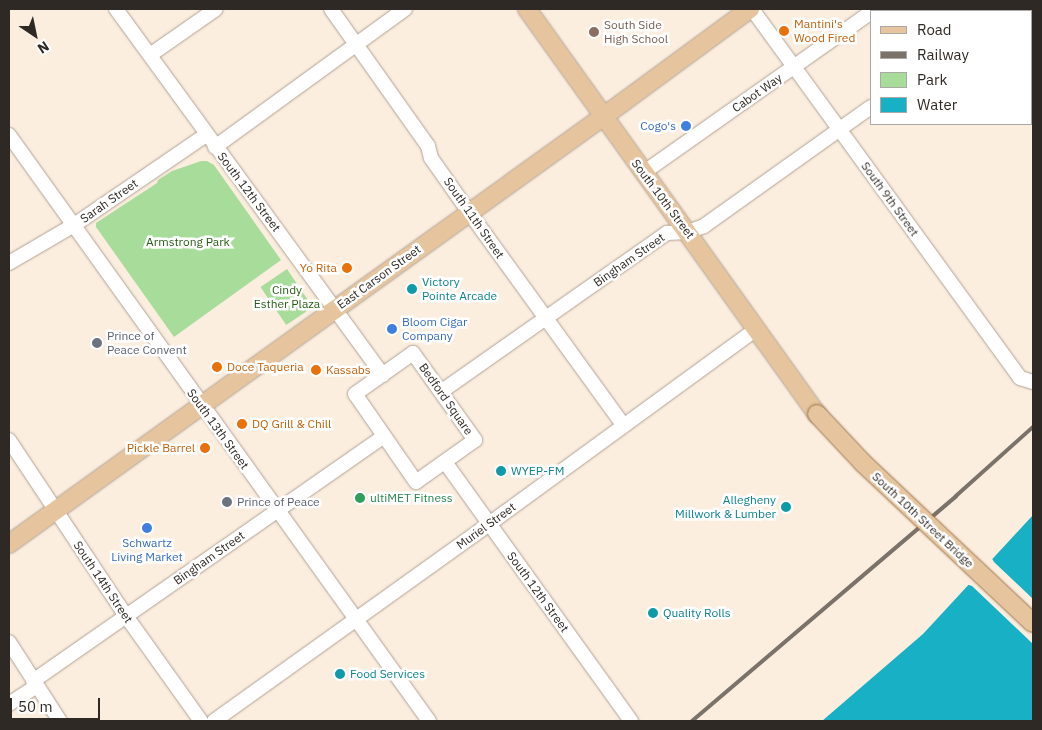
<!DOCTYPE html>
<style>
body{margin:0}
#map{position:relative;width:1042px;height:730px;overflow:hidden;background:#fceedf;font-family:"IBM Plex Sans",sans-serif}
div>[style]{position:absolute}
.green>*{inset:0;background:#a8dc9b;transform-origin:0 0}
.water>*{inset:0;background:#17b0c5}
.pier>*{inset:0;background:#fceedf}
.roads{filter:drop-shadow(0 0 1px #b0a395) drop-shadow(0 0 1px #b0a395)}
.minor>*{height:14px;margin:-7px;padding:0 7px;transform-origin:7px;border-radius:7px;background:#fff}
.major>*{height:18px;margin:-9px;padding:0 9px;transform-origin:9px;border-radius:9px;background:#e5c49e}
.rail>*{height:4px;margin:-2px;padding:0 2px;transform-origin:2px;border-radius:2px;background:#7b736a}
.bridges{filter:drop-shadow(0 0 1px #99744a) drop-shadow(0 0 1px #99744a)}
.major-bridge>*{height:18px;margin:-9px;padding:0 9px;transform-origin:9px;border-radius:9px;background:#e5c49e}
.dots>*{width:14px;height:14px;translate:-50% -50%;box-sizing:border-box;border:2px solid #fff;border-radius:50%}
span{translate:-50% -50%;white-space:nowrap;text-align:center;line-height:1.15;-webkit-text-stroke:5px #fff;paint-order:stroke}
.food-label{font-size:12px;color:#c56008}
.left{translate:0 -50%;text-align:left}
.right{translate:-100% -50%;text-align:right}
.education-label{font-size:12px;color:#785e54}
.street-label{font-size:12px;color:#2e2924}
.shop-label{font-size:12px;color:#366cbe}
.park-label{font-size:12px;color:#265d15}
.culture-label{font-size:12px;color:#0d838f}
.worship-label{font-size:12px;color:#5b616d}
.leisure-label{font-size:12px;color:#27864d}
.frame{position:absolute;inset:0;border:10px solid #2e2924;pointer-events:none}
.legend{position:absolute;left:870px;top:10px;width:162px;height:115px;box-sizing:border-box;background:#fff;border:1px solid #aba9a7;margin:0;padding:6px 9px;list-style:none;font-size:15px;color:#2e2924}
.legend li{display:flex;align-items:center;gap:10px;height:25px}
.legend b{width:25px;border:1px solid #aba9a7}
.north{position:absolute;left:10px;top:10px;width:50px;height:50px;-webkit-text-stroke:4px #fff;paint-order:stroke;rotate:146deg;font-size:14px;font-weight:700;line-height:20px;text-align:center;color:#2e2924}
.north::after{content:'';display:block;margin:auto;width:18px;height:22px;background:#2e2924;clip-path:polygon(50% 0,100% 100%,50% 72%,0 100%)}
.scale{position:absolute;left:10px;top:698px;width:90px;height:22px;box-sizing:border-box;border:2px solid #2e2924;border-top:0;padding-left:6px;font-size:15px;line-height:18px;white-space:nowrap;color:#2e2924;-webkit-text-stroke:4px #fff;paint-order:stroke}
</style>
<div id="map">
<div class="green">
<div style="clip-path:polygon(201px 161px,207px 161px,214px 165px,281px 260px,174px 337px,96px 227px,96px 223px,157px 183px,158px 180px,172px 171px)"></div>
<div style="left:287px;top:269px;width:46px;height:32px;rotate:56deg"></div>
</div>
<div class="water">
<div style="clip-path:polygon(1033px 515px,1033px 721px,822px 721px,923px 634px)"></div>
</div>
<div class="pier">
<div style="clip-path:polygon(991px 557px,994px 562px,1033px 599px,1033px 644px,972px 586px,966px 584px)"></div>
</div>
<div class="roads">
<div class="minor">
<div style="left:116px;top:9px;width:453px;rotate:53.9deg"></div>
<div style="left:331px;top:9px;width:168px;rotate:54.7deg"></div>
<div style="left:428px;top:146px;width:12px;rotate:76deg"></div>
<div style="left:431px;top:158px;width:66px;rotate:54.9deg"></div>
<div style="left:469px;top:212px;width:263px;rotate:54.1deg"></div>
<div style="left:752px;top:9px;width:456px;rotate:54deg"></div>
<div style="left:1020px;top:378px;width:14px;rotate:17deg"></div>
<div style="left:982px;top:9px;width:3px;rotate:45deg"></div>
<div style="left:1003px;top:11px;width:4px;rotate:-27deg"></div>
<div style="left:150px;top:55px;width:80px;rotate:-34.9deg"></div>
<div style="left:1031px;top:77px;width:4px;rotate:63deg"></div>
<div style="left:9px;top:135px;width:721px;rotate:54.37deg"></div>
<div style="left:215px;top:147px;width:235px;rotate:-36deg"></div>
<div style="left:643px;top:173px;width:279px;rotate:-35.2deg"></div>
<div style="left:9px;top:263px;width:75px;rotate:-30.3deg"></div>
<div style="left:74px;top:225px;width:160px;rotate:-34.3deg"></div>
<div style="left:413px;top:353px;width:107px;rotate:54.5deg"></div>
<div style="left:475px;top:440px;width:72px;rotate:144.6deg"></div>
<div style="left:416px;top:482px;width:107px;rotate:-124.7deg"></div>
<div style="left:355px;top:394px;width:71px;rotate:-35.3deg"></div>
<div style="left:442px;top:391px;width:275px;rotate:-35.1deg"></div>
<div style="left:667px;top:233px;width:20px;rotate:-3deg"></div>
<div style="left:687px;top:232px;width:18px;rotate:-19deg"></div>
<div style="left:704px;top:226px;width:205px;rotate:-35.5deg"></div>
<div style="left:9px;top:440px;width:211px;rotate:56.4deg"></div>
<div style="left:126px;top:616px;width:129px;rotate:54.5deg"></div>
<div style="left:445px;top:462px;width:319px;rotate:54.3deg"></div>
<div style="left:9px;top:642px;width:94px;rotate:57.2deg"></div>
<div style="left:33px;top:681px;width:428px;rotate:-34.9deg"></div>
<div style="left:9px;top:704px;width:33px;rotate:-33deg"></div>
<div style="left:214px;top:721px;width:338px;rotate:-35.6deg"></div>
<div style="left:489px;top:524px;width:331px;rotate:-36.1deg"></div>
</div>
<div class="major">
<div style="left:527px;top:9px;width:498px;rotate:54.4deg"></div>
<div style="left:9px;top:544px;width:755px;rotate:-35.73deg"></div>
<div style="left:622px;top:103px;width:159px;rotate:-36.3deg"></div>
</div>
</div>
<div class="rail">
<div style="left:692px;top:721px;width:347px;rotate:-40.4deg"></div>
<div style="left:956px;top:496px;width:103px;rotate:-41.9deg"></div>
</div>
<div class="bridges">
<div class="major-bridge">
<div style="left:817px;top:414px;width:67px;rotate:46.8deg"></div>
<div style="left:863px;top:463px;width:233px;rotate:43.3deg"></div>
</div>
</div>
<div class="dots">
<div style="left:784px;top:31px;background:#e8710a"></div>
<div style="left:594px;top:32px;background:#8d6e63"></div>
<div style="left:686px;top:126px;background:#3f7fe0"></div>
<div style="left:347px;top:268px;background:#e8710a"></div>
<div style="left:412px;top:289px;background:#0f9aa8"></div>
<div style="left:392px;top:329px;background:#3f7fe0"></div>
<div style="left:97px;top:343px;background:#6b7280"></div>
<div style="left:217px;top:367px;background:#e8710a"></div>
<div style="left:316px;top:370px;background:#e8710a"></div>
<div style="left:242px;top:424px;background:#e8710a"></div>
<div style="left:205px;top:448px;background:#e8710a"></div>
<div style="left:501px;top:471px;background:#0f9aa8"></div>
<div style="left:360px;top:498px;background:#2e9e5b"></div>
<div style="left:227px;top:502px;background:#6b7280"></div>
<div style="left:786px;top:507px;background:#0f9aa8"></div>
<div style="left:147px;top:528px;background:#3f7fe0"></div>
<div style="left:653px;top:613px;background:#0f9aa8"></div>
<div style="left:340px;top:674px;background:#0f9aa8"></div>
</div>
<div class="food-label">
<span class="left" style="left:794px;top:31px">Mantini's<br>Wood Fired</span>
<span class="right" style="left:337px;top:268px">Yo Rita</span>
<span class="left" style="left:227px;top:367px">Doce Taqueria</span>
<span class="left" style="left:326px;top:370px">Kassabs</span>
<span class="left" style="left:252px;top:424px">DQ Grill &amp; Chill</span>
<span class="right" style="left:195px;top:448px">Pickle Barrel</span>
</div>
<div class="education-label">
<span class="left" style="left:604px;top:32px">South Side<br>High School</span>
</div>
<div class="street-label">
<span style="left:757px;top:93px;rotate:-35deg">Cabot Way</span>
<span style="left:249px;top:192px;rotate:53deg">South 12th Street</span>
<span style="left:663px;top:199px;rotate:53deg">South 10th Street</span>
<span style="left:890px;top:199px;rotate:54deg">South 9th Street</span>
<span style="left:109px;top:201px;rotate:-35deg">Sarah Street</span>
<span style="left:474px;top:218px;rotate:55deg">South 11th Street</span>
<span style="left:629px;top:260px;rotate:-35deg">Bingham Street</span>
<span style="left:379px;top:277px;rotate:-36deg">East Carson Street</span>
<span style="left:446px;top:399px;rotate:55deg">Bedford Square</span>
<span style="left:218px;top:429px;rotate:54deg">South 13th Street</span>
<span style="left:923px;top:520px;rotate:43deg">South 10th Street Bridge</span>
<span style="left:486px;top:526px;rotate:-36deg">Muriel Street</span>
<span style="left:209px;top:558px;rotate:-35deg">Bingham Street</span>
<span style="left:103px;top:582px;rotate:56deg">South 14th Street</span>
<span style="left:538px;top:592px;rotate:54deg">South 12th Street</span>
</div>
<div class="shop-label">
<span class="right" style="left:676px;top:126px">Cogo's</span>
<span class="left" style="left:402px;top:329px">Bloom Cigar<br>Company</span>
<span style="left:147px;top:550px">Schwartz<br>Living Market</span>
</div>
<div class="park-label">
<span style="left:188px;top:242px">Armstrong Park</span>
<span style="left:287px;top:297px">Cindy<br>Esther Plaza</span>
</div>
<div class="culture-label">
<span class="left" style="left:422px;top:289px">Victory<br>Pointe Arcade</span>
<span class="left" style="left:511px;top:471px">WYEP-FM</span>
<span class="right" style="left:776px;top:507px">Allegheny<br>Millwork &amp; Lumber</span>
<span class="left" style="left:663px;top:613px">Quality Rolls</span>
<span class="left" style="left:350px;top:674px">Food Services</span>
</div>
<div class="worship-label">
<span class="left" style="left:107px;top:343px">Prince of<br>Peace Convent</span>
<span class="left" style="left:237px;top:502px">Prince of Peace</span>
</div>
<div class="leisure-label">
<span class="left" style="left:370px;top:498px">ultiMET Fitness</span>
</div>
<div class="frame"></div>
<ul class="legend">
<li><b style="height:6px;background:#e5c49e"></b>Road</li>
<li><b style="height:6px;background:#7b736a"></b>Railway</li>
<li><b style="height:14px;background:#a8dc9b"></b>Park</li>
<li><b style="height:14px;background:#17b0c5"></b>Water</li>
</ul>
<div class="north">N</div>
<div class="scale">50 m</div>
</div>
